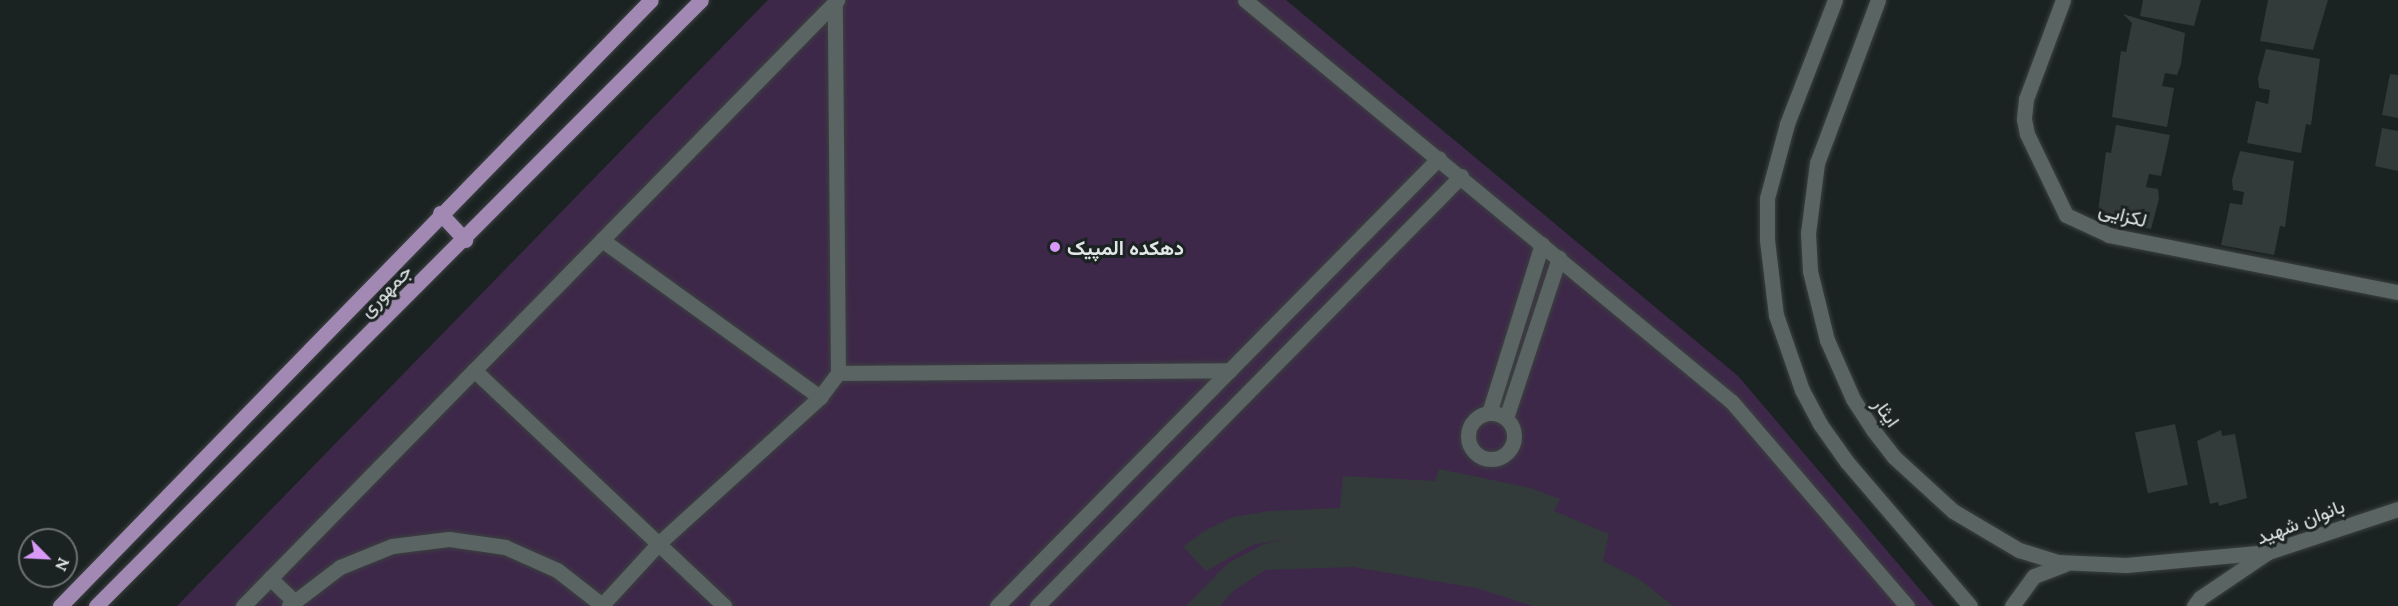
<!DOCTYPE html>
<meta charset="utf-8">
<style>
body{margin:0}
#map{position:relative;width:2398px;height:606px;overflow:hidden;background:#1b2322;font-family:Lora,Vazirmatn,serif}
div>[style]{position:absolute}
.green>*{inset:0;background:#3e2849}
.building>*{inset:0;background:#323b39;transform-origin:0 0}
.roads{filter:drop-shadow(0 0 2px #3b4140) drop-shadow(0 0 2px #3b4140)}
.minor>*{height:15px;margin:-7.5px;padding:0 7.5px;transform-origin:7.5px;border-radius:7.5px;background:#5a6462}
.minor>.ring{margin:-7.5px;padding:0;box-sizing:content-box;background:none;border:15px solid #5a6462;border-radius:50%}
.major>*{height:15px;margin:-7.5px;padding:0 7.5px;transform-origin:7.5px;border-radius:7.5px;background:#a189b3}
.dots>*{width:16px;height:16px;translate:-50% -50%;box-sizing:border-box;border:3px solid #1b2322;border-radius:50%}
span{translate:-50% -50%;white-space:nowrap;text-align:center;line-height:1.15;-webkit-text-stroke:6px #1b2322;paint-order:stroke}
.street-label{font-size:20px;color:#e1e7e6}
.poi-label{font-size:20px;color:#e1e7e6;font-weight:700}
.left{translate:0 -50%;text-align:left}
.north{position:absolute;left:18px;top:528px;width:60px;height:60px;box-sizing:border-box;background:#1b2322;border:2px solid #6a7170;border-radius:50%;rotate:114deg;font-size:16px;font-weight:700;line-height:24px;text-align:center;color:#e1e7e6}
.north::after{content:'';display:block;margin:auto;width:21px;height:27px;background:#d99af7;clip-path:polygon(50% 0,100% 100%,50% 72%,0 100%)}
</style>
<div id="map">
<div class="green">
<div style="clip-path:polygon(768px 0,1286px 0,1738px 376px,1934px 606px,177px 606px)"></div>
</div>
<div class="building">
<div style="clip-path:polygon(2143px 0,2201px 0,2194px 26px,2140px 16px)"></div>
<div style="clip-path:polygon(2268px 0,2328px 0,2313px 50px,2260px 41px)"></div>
<div style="clip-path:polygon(2123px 14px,2185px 33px,2181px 64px,2177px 75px,2165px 73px,2162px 86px,2174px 88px,2167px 127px,2112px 117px,2121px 51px,2126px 52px,2132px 23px)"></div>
<div style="clip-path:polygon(2266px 49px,2320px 59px,2311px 125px,2306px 124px,2301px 153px,2247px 143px,2256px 101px,2268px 104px,2270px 90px,2259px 88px,2258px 78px)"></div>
<div style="clip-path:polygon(2390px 74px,2398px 75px,2398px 118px,2382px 115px)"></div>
<div style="clip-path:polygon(2116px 125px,2170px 135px,2161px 176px,2149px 174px,2146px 187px,2158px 189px,2159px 199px,2151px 229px,2097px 219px,2106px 152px,2111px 153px)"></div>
<div style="clip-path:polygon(2382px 128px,2398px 131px,2398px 171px,2375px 166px)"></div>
<div style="clip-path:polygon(2240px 151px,2294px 161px,2285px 227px,2280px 226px,2274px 255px,2221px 245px,2230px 203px,2242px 205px,2244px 192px,2233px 190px,2232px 180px)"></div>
<div style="left:2175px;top:424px;width:62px;height:41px;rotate:78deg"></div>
<div style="clip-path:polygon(2221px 430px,2222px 436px,2235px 434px,2247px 498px,2219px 506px,2218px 502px,2210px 504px,2197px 441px)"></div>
<div style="clip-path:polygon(1439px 469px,1531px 488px,1560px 499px,1554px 511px,1609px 534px,1603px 561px,1639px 579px,1673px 606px,1533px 606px,1476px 588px,1353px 567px,1265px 570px,1233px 591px,1220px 606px,1186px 606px,1228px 563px,1264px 544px,1286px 539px,1252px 545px,1206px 571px,1183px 547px,1204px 531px,1233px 517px,1269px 511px,1340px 508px,1343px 476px,1435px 481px)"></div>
</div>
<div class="roads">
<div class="minor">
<div style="left:1245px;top:0;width:631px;rotate:39.54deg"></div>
<div style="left:1732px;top:402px;width:269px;rotate:49.4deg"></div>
<div style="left:1835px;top:0;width:133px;rotate:111.2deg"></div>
<div style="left:1787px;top:124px;width:77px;rotate:105.1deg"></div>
<div style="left:1767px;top:198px;width:42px;rotate:90deg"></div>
<div style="left:1767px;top:240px;width:76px;rotate:83.2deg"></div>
<div style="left:1776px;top:315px;width:79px;rotate:70.9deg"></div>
<div style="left:1802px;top:390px;width:38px;rotate:62deg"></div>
<div style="left:1820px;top:424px;width:47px;rotate:54.6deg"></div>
<div style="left:1847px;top:462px;width:189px;rotate:49.5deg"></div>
<div style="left:1878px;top:0;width:174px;rotate:110.5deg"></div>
<div style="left:1817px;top:163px;width:71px;rotate:97.3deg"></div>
<div style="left:1808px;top:233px;width:38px;rotate:87deg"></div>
<div style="left:1810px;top:271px;width:71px;rotate:76.2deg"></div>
<div style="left:1827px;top:340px;width:64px;rotate:66.2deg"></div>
<div style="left:1853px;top:399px;width:37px;rotate:57deg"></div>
<div style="left:1873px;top:430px;width:34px;rotate:52deg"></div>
<div style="left:1894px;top:457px;width:80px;rotate:42.5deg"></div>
<div style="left:1953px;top:511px;width:77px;rotate:30.6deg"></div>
<div style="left:2019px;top:550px;width:41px;rotate:17.1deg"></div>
<div style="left:2058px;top:562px;width:68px;rotate:2.5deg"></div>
<div style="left:2126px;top:565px;width:143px;rotate:-5.2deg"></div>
<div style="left:2063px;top:0;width:106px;rotate:110.5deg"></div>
<div style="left:2026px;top:99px;width:20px;rotate:96deg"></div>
<div style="left:2024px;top:119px;width:15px;rotate:79deg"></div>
<div style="left:2027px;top:134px;width:90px;rotate:64.3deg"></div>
<div style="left:2066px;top:215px;width:47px;rotate:24.9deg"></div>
<div style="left:2109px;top:235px;width:295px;rotate:11.2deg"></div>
<div style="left:602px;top:240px;width:269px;rotate:35.8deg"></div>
<div style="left:474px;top:370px;width:344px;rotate:43.3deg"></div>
<div style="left:838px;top:373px;width:392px;rotate:-0.4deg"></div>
<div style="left:1489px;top:413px;width:177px;rotate:-72.6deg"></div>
<div class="ring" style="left:1468px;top:413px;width:31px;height:31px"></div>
<div style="left:1506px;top:418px;width:169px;rotate:-71.7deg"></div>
<div style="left:270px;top:578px;width:33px;rotate:44deg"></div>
<div style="left:602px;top:605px;width:83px;rotate:-47.4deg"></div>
<div style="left:658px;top:544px;width:219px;rotate:-42.2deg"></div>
<div style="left:820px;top:397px;width:30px;rotate:-53deg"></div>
<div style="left:838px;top:373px;width:370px;rotate:-90.5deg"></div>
<div style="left:243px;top:606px;width:849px;rotate:-45.57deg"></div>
<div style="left:289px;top:606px;width:64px;rotate:-37.4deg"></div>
<div style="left:340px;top:567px;width:56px;rotate:-22deg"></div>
<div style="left:392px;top:546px;width:57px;rotate:-7deg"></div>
<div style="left:449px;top:539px;width:57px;rotate:8.1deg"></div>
<div style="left:505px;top:547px;width:57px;rotate:23.9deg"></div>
<div style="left:557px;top:570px;width:58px;rotate:38deg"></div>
<div style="left:997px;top:606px;width:629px;rotate:-45.39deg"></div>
<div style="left:1037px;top:606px;width:604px;rotate:-45.4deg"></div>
<div style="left:2012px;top:606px;width:37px;rotate:-54deg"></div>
<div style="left:2034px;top:576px;width:33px;rotate:-21deg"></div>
<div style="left:2194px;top:606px;width:10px;rotate:-53deg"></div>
<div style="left:2200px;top:598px;width:82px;rotate:-34.1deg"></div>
<div style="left:2268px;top:552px;width:137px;rotate:-18.3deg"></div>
</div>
<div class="major">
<div style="left:440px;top:213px;width:37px;rotate:47deg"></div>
<div style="left:60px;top:606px;width:846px;rotate:-45.72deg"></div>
<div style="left:96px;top:606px;width:856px;rotate:-45.05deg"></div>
</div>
</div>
<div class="dots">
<div style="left:1055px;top:247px;background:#d99af7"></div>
</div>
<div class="street-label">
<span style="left:2123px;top:214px;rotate:15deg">لکزایی</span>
<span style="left:385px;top:290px;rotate:-45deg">جمهوری</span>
<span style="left:1887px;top:412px;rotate:55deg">ایثار</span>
<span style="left:2300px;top:521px;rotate:-21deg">بانوان شهید</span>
</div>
<div class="poi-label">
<span class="left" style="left:1067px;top:247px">دهکده المپیک</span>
</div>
<div class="north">N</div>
</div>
